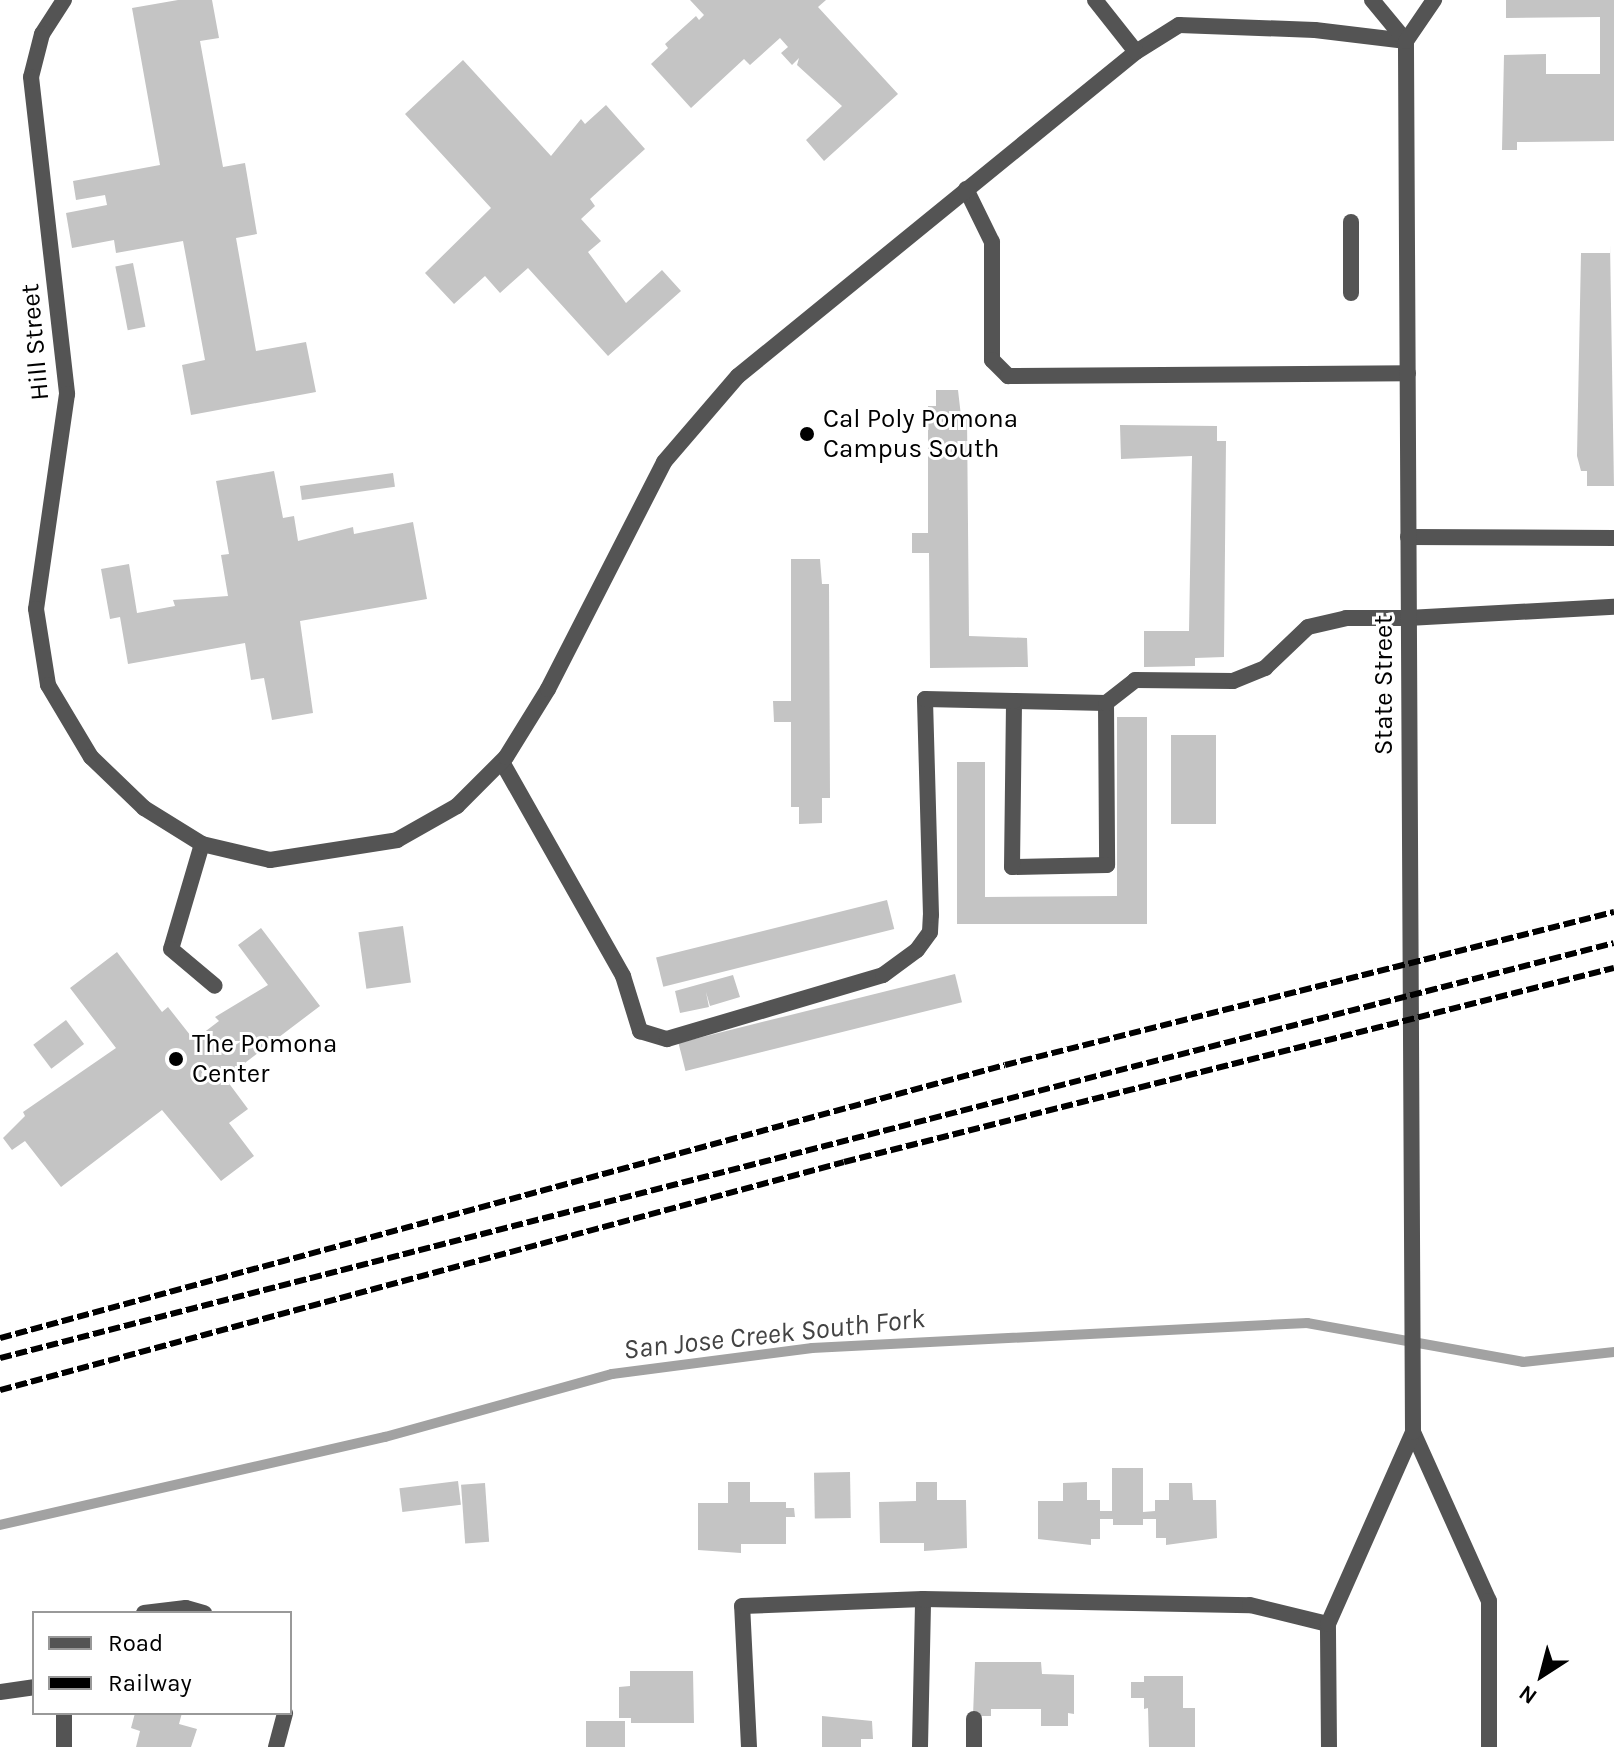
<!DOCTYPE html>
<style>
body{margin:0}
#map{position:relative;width:1614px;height:1747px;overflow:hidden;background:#fff;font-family:Karla,sans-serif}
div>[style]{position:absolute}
.stream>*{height:10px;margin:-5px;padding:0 5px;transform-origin:5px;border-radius:5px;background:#a2a2a2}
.building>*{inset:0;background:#c4c4c4;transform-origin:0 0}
.service>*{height:16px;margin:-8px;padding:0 8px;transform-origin:8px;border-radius:8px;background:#545454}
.minor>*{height:16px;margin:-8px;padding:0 8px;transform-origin:8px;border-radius:8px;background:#545454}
.rail>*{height:6px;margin-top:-3px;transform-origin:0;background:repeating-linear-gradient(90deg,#000 0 12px,transparent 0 16px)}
.dots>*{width:22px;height:22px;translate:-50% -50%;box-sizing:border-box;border:4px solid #fff;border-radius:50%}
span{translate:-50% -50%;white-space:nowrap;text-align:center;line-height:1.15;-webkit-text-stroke:6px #fff;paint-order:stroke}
.street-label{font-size:26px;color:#000}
.poi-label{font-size:26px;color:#000}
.left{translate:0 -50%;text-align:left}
.water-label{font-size:28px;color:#434343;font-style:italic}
.legend{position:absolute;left:32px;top:1611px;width:260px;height:104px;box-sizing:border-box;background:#fff;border:2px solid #999;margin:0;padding:10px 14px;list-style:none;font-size:24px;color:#000}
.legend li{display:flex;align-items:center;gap:16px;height:40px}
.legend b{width:40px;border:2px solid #999}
.north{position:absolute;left:1502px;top:1635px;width:80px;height:80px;-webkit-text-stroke:6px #fff;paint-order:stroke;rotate:216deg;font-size:22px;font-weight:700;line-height:32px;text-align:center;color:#000}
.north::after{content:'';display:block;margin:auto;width:28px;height:36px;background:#000;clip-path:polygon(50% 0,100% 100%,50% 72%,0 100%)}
</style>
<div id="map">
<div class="stream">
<div style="left:0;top:1525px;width:395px;rotate:-12.9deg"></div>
<div style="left:385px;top:1437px;width:236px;rotate:-15.5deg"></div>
<div style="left:612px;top:1374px;width:202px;rotate:-7.4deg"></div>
<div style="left:812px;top:1348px;width:496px;rotate:-2.9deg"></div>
<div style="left:1307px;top:1323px;width:219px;rotate:10.2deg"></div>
<div style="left:1523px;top:1362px;width:92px;rotate:-6.3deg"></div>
</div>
<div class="building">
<div style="clip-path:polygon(178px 0,212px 0,219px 38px,200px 41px,223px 167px,245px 163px,257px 234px,236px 238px,256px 351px,306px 342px,316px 392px,191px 415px,182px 365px,205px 360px,183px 241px,116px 253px,114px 240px,72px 248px,66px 213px,107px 205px,105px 195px,76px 200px,73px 181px,160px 165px,132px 8px)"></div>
<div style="clip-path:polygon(690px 0,826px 0,818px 7px,898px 94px,824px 161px,806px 140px,842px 106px,797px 65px,799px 58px,792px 65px,781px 53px,788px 47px,780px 38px,750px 65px,744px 59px,691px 108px,651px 64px,668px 48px,665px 44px,696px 16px,699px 20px,704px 15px)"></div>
<div style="clip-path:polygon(1506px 0,1614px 0,1614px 141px,1517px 142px,1517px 150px,1502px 150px,1504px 55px,1546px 54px,1546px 74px,1600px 74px,1600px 17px,1506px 18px)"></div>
<div style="clip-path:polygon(463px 60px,551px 156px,581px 119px,585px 124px,606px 105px,645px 149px,590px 199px,595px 206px,581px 219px,601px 241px,588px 252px,626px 303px,662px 270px,681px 291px,608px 356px,528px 268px,500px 293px,485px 276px,454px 304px,425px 273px,491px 208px,405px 114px)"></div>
<div style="clip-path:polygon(1610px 244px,1614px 486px,1587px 486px,1587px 471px,1581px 471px,1577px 456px,1581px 253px,1610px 253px)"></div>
<div style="left:133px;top:263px;width:65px;height:18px;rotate:79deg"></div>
<div style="clip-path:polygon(936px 390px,958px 390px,961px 416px,967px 416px,969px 636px,1027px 638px,1028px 667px,930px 668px,929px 553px,912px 553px,912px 533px,928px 533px,928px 406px,936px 406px)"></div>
<div style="clip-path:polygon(1120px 425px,1217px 426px,1217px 441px,1226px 441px,1224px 657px,1195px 658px,1195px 666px,1144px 667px,1144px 631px,1189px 631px,1192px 456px,1121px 459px)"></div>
<div style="clip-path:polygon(274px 471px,283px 518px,294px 516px,298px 541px,353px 527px,354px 534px,413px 522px,427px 599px,300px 621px,313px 713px,272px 720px,264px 678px,251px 680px,245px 643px,128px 664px,120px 617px,110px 619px,101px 569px,129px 564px,137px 613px,175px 606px,173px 600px,228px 596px,221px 555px,229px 554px,216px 481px)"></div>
<div style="left:393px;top:473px;width:14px;height:94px;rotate:82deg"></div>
<div style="clip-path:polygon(791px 559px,820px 559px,822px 584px,829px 584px,830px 798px,822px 798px,822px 823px,799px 824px,799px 807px,791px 807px,791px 722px,774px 722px,773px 701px,791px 701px)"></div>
<div style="clip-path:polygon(1117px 717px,1147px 717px,1147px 924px,957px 924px,957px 762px,985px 762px,985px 897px,1117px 896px)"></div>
<div style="left:1171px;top:735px;width:45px;height:89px"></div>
<div style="left:887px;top:900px;width:30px;height:238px;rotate:76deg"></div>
<div style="left:403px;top:926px;width:57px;height:45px;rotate:82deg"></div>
<div style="clip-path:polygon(261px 928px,320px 1006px,225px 1078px,248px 1109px,229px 1123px,254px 1156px,221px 1181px,162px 1110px,61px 1187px,25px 1141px,12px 1150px,3px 1138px,25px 1116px,23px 1112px,116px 1048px,70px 988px,117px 952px,162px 1012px,168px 1007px,194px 1040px,219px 1021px,215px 1017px,268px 985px,238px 945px)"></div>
<div style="left:955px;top:974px;width:29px;height:285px;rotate:76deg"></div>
<div style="clip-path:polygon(733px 975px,740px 997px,710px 1006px,706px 992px,709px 1007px,680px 1013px,675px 991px)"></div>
<div style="left:66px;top:1020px;width:30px;height:41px;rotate:53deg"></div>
<div style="clip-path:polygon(1112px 1468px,1143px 1468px,1143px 1512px,1155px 1511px,1155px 1500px,1169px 1500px,1169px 1483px,1192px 1483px,1193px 1500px,1216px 1500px,1217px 1538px,1166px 1545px,1166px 1538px,1156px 1538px,1156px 1519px,1143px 1519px,1143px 1525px,1113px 1525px,1113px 1519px,1100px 1519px,1100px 1539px,1091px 1539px,1091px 1545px,1038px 1539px,1038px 1501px,1063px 1501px,1063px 1483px,1087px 1482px,1087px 1500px,1100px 1500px,1100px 1511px,1112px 1511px)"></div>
<div style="left:850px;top:1472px;width:46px;height:36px;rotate:89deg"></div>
<div style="left:458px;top:1481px;width:24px;height:59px;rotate:83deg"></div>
<div style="clip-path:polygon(728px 1482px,750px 1482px,750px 1502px,786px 1502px,786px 1508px,794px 1508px,795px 1517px,786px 1517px,786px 1544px,741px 1544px,741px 1553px,698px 1550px,698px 1503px,728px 1503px)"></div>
<div style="clip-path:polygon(916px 1482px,937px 1482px,937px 1500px,966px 1500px,967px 1548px,924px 1551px,924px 1543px,880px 1543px,879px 1502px,916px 1501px)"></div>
<div style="left:485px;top:1483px;width:59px;height:24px;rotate:86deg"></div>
<div style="clip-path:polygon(975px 1662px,1041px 1662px,1042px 1674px,1074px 1675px,1074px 1714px,1068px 1713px,1068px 1726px,1041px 1726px,1041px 1709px,991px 1709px,991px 1716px,973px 1716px)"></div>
<div style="clip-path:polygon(630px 1671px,693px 1671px,694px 1723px,631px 1723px,631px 1718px,619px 1718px,619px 1687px,630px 1686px)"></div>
<div style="clip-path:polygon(1144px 1676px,1183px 1676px,1183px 1708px,1195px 1708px,1195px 1747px,1149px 1747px,1148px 1708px,1144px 1709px,1144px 1698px,1131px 1698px,1131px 1682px,1144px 1682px)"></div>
<div style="clip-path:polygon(135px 1713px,182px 1713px,179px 1724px,197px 1729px,191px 1747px,136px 1747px,140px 1731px,131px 1728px)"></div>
<div style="clip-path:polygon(822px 1716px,872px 1721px,873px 1739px,861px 1739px,861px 1747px,822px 1747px)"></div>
<div style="left:586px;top:1721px;width:39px;height:26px"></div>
</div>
<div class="service">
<div style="left:966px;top:189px;width:59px;rotate:63.9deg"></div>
<div style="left:992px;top:242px;width:118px;rotate:90deg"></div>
<div style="left:992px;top:360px;width:23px;rotate:45deg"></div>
<div style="left:1008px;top:376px;width:400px;rotate:-0.4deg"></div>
<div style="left:1351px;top:293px;width:71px;rotate:-90deg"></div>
<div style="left:1408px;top:537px;width:206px;rotate:0.3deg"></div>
<div style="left:1106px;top:703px;width:162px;rotate:89.6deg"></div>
<div style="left:1107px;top:865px;width:95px;rotate:178.8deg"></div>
<div style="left:1012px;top:867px;width:166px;rotate:-89.3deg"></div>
<div style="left:1014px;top:701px;width:92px;rotate:1.2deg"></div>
<div style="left:1106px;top:703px;width:37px;rotate:-38deg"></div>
<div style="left:1135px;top:680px;width:98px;rotate:0.6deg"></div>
<div style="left:1233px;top:681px;width:35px;rotate:-22deg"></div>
<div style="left:1265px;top:668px;width:59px;rotate:-43.6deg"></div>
<div style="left:1308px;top:627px;width:39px;rotate:-13deg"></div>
<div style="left:1346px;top:618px;width:62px"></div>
<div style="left:502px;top:762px;width:246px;rotate:60.5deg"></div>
<div style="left:623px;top:976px;width:58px;rotate:72.8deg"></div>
<div style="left:640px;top:1031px;width:28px;rotate:17deg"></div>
<div style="left:667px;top:1039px;width:225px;rotate:-16.5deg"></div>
<div style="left:883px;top:975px;width:42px;rotate:-36.3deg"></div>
<div style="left:917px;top:950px;width:22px;rotate:-54deg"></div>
<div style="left:930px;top:932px;width:17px;rotate:-87deg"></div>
<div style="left:931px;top:915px;width:216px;rotate:-91.6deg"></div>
<div style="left:925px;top:699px;width:89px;rotate:1.3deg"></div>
<div style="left:202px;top:844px;width:109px;rotate:106.4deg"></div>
<div style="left:171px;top:949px;width:57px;rotate:40.1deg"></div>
<div style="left:144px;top:1613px;width:42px;rotate:-6.8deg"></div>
<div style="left:186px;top:1608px;width:19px;rotate:16deg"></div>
<div style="left:0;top:1692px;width:34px;rotate:-8deg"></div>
<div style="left:64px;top:1713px;width:34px;rotate:90deg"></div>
<div style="left:276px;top:1747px;width:35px;rotate:-75deg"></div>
<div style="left:920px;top:1747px;width:148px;rotate:-88.8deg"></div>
<div style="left:974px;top:1747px;width:28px;rotate:-90deg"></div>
</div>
<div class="minor">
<div style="left:64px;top:0;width:40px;rotate:122.9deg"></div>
<div style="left:42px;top:34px;width:44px;rotate:104.3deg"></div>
<div style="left:31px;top:77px;width:319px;rotate:83.5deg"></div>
<div style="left:67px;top:394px;width:217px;rotate:98.2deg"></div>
<div style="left:36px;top:609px;width:77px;rotate:81deg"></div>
<div style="left:48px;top:685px;width:84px;rotate:59.2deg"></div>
<div style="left:91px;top:757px;width:74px;rotate:43.9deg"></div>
<div style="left:144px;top:808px;width:68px;rotate:31.8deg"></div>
<div style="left:202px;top:844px;width:70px;rotate:13.2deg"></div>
<div style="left:270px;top:860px;width:129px;rotate:-8.9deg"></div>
<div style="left:397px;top:840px;width:69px;rotate:-29.5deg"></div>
<div style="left:457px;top:806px;width:69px;rotate:-45deg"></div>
<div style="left:506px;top:757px;width:80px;rotate:-58.3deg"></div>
<div style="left:548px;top:689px;width:255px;rotate:-62.9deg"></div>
<div style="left:664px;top:462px;width:113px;rotate:-49.3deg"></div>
<div style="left:738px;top:376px;width:513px;rotate:-39.15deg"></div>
<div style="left:1136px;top:52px;width:51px;rotate:-32.1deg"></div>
<div style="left:1179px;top:25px;width:136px;rotate:2.1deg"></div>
<div style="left:1315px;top:30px;width:92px;rotate:6.9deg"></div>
<div style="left:1095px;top:0;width:66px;rotate:51.7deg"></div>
<div style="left:1372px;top:0;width:53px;rotate:50.3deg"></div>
<div style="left:1408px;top:618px;width:206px;rotate:-3.1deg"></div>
<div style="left:1413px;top:1432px;width:185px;rotate:65.8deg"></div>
<div style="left:1489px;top:1601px;width:146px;rotate:90deg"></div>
<div style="left:749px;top:1747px;width:141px;rotate:-92.8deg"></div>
<div style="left:742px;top:1606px;width:181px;rotate:-2.2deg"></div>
<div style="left:923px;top:1599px;width:327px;rotate:1.1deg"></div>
<div style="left:1250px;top:1605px;width:80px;rotate:13.7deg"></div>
<div style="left:1329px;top:1747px;width:123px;rotate:-90.5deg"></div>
<div style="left:1328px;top:1624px;width:210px;rotate:-66.1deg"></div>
<div style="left:1413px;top:1432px;width:1391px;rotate:-90.29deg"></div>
<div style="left:1406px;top:41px;width:50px;rotate:-55.7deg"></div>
</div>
<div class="rail">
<div style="left:0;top:1338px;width:1041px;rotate:-15.2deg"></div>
<div style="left:1005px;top:1065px;width:628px;rotate:-14.1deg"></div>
<div style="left:0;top:1358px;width:1666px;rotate:-14.42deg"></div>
<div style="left:0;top:1390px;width:874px;rotate:-15.12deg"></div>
<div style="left:844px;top:1162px;width:794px;rotate:-14.14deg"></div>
</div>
<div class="dots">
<div style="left:807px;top:434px;background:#000"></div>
<div style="left:176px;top:1059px;background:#000"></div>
</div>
<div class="street-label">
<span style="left:35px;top:342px;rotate:-95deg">Hill Street</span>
<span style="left:1384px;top:685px;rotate:-90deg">State Street</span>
</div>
<div class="poi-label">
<span class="left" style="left:823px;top:434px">Cal Poly Pomona<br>Campus South</span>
<span class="left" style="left:192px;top:1059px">The Pomona<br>Center</span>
</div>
<div class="water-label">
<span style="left:774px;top:1334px;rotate:-6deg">San Jose Creek South Fork</span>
</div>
<ul class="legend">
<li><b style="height:10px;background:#545454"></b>Road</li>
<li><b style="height:10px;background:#000"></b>Railway</li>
</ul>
<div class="north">N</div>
</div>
